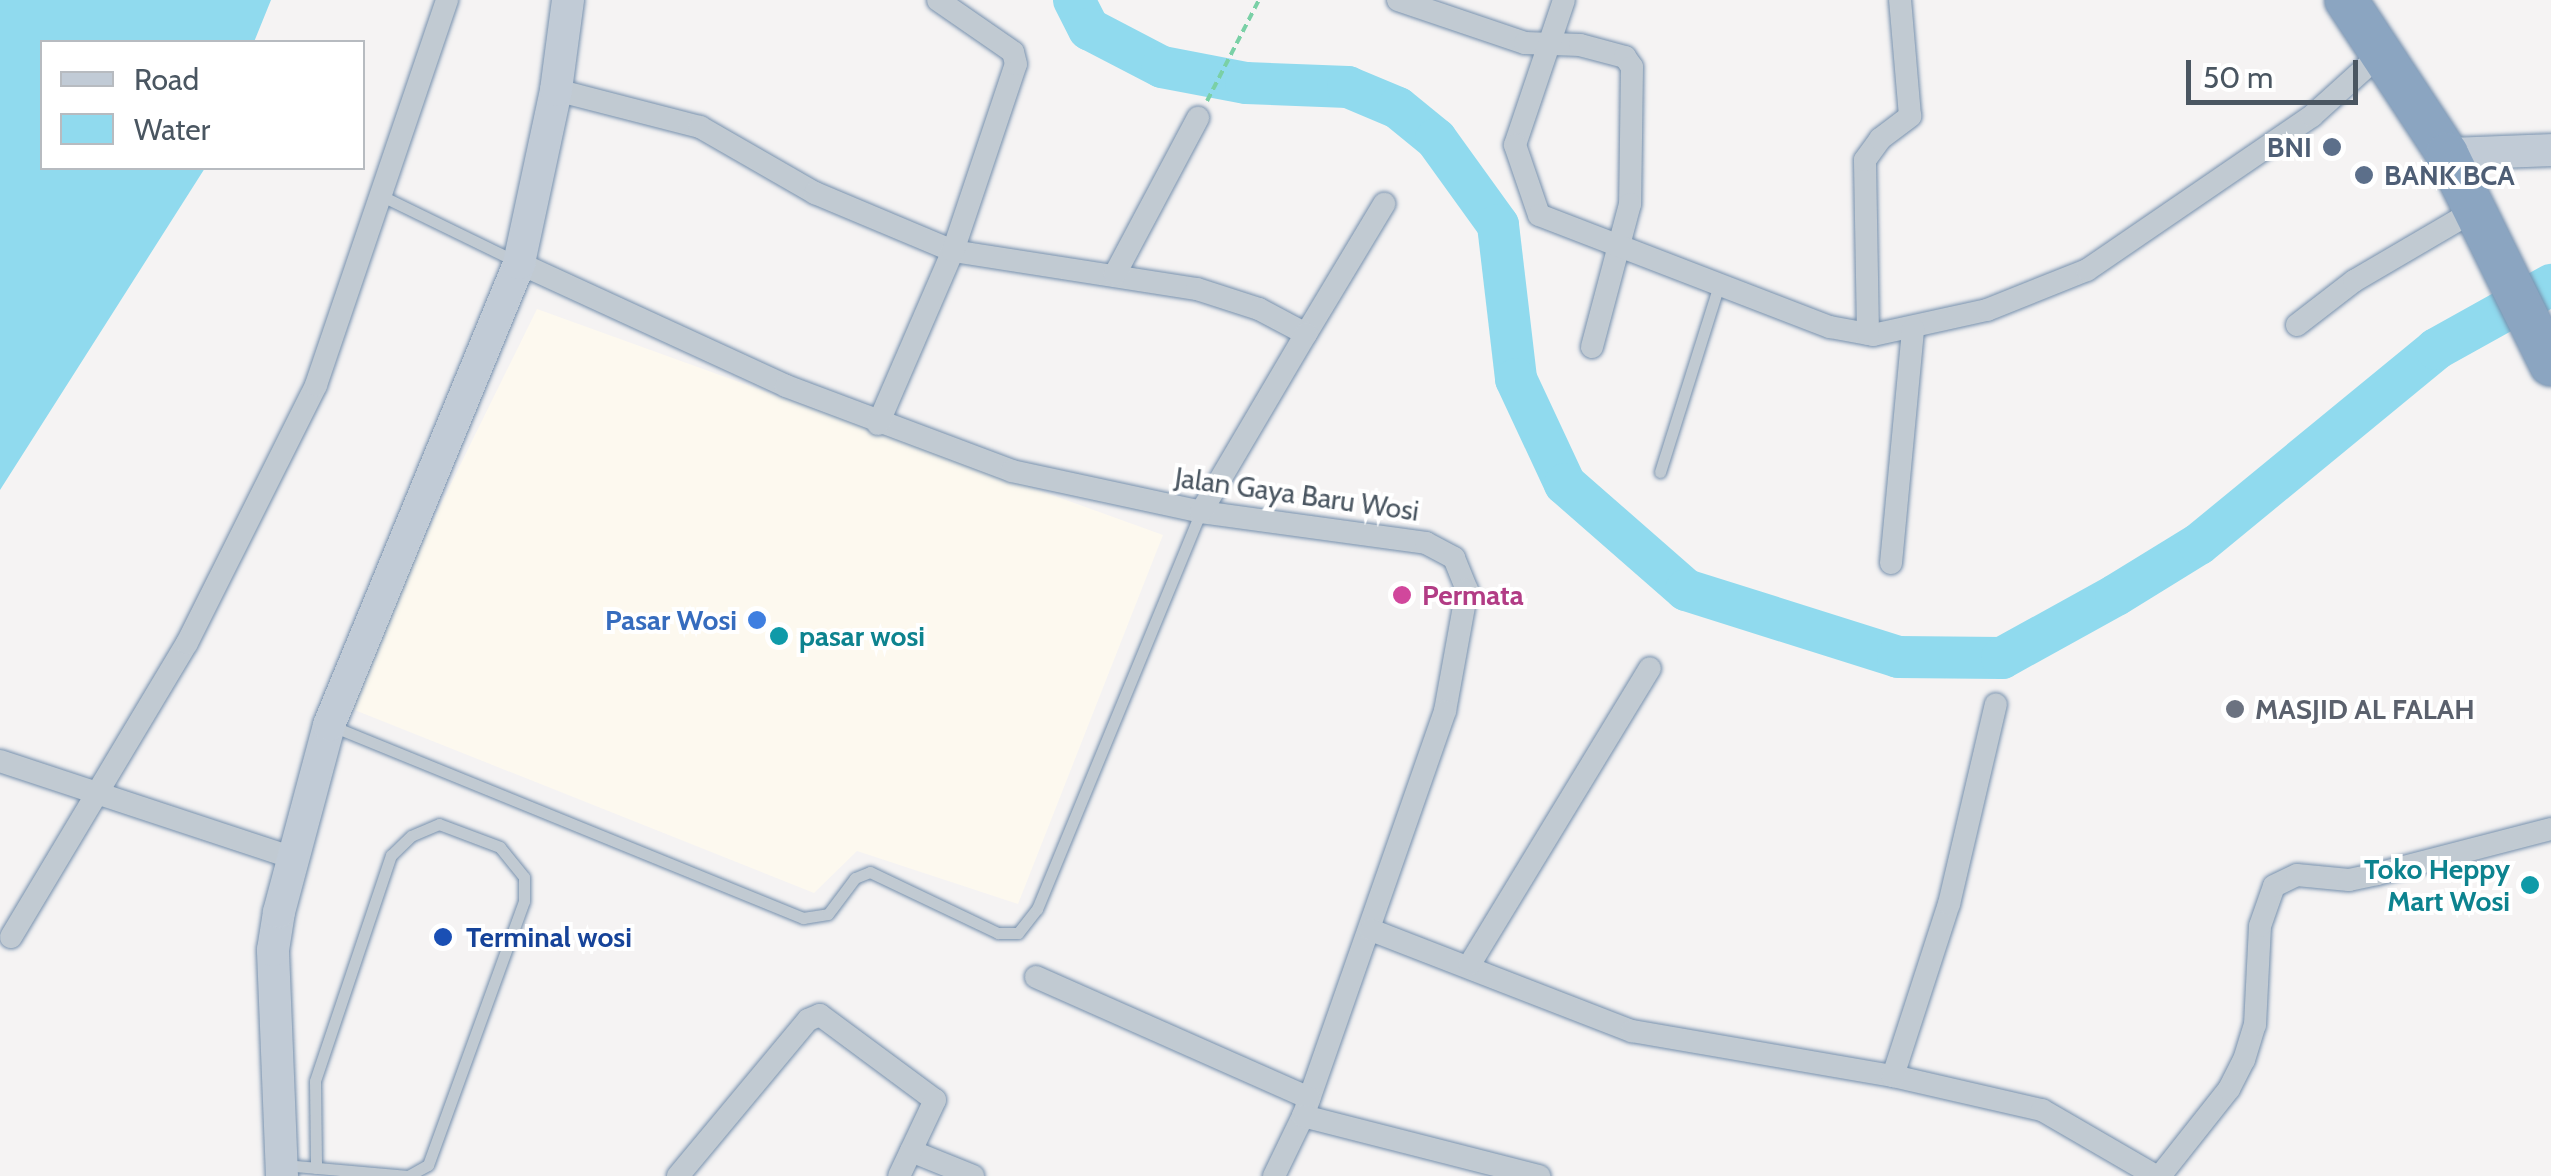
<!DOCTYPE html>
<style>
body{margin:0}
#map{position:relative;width:2551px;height:1176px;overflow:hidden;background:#f5f3f3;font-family:Cabin,sans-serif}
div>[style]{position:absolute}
.commercial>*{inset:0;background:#fdf9ef}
.water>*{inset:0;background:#90daee}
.river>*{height:42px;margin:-21px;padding:0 21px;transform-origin:21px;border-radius:21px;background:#90daee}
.path>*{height:4px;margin-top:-2px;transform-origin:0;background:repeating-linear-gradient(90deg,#7ad0a6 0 8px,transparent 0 13px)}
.roads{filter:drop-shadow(0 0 2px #7690ad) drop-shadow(0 0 2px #7690ad)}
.lane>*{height:11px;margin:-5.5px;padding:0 5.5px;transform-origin:5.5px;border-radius:5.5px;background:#c1cad2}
.street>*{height:22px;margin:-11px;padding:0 11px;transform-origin:11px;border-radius:11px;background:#c1cad2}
.secondary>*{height:32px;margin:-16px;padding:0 16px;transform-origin:16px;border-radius:16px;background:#c1cbd6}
.highway>*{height:42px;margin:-21px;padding:0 21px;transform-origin:21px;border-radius:21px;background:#8ba5c1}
.dots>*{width:28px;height:28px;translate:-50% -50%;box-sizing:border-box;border:5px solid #fff;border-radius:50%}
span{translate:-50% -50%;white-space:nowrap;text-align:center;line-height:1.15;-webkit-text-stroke:8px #fff;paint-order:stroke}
.service-label{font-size:28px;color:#4e5e75;font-weight:700}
.right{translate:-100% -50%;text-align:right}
.left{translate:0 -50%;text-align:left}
.street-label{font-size:28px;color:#4a5661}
.hotel-label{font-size:28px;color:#b23c85;font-weight:700}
.shop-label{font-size:28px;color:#366cbe;font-weight:700}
.culture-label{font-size:28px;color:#0d838f;font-weight:700}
.worship-label{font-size:28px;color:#5b616d;font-weight:700}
.transit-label{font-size:28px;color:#164399;font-weight:700}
.legend{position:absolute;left:40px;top:40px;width:325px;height:130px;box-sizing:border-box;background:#fff;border:2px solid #b7bbc0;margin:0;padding:12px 18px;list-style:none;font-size:30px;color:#4a5661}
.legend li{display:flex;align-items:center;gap:20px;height:50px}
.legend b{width:50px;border:2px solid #b7bbc0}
.scale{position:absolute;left:2186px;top:60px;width:172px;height:45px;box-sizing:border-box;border:5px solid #4a5661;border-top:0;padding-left:12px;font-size:30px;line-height:35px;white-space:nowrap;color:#4a5661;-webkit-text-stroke:8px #fff;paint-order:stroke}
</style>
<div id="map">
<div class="commercial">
<div style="clip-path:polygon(537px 309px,1163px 535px,1018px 904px,857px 851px,814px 893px,342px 705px)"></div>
</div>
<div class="water">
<div style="clip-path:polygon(0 0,271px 0,254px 42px,42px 42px,42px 168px,205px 168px,0 490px)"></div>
</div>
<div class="river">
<div style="left:1074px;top:0;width:33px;rotate:63deg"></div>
<div style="left:1089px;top:29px;width:82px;rotate:27.5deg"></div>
<div style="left:1162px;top:67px;width:86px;rotate:10.8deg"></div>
<div style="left:1246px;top:83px;width:102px;rotate:2.2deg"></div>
<div style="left:1348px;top:87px;width:54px;rotate:22.8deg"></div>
<div style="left:1398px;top:108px;width:49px;rotate:39.2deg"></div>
<div style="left:1436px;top:139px;width:106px;rotate:54.2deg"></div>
<div style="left:1498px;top:225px;width:155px;rotate:83.3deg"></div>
<div style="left:1516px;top:379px;width:116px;rotate:65deg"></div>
<div style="left:1565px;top:484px;width:161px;rotate:41.2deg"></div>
<div style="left:1686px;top:590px;width:222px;rotate:17.5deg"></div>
<div style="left:1898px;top:657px;width:104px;rotate:0.6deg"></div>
<div style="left:2002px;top:658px;width:130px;rotate:-28.9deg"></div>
<div style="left:2116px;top:595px;width:97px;rotate:-31.6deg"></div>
<div style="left:2199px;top:544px;width:307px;rotate:-39.4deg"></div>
<div style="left:2436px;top:349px;width:132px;rotate:-29.1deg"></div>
</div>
<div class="path">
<div style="left:1207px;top:101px;width:114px;rotate:-62.8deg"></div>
</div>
<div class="roads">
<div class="lane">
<div style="left:384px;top:197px;width:146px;rotate:26deg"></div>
<div style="left:1660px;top:472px;width:199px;rotate:-72.5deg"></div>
<div style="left:332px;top:726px;width:509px;rotate:22.18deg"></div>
<div style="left:803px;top:918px;width:25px;rotate:-9deg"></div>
<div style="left:828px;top:914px;width:45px;rotate:-53.1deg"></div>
<div style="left:855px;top:878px;width:16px;rotate:-22deg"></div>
<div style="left:870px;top:872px;width:142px;rotate:25.5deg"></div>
<div style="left:998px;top:933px;width:20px"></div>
<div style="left:1018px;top:933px;width:31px;rotate:-52deg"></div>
<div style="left:1037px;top:909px;width:430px;rotate:-67.6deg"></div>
<div style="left:284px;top:1165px;width:124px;rotate:5.1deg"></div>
<div style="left:408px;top:1176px;width:23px;rotate:-29deg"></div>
<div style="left:428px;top:1165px;width:281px;rotate:-70deg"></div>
<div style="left:524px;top:901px;width:24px;rotate:-90deg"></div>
<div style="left:524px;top:877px;width:38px;rotate:-129deg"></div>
<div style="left:500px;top:847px;width:65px;rotate:-159.3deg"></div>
<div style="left:439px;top:824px;width:30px;rotate:157deg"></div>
<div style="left:411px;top:836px;width:28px;rotate:136deg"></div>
<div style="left:391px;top:855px;width:238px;rotate:108.6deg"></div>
<div style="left:315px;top:1081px;width:87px;rotate:89.3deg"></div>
</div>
<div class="street">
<div style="left:1398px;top:0;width:134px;rotate:18.7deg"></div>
<div style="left:1525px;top:43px;width:55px;rotate:2.1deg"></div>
<div style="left:1580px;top:45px;width:47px;rotate:14.9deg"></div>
<div style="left:1625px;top:57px;width:12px;rotate:55deg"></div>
<div style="left:1632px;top:67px;width:137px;rotate:90.8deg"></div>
<div style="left:1630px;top:204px;width:148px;rotate:104.9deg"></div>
<div style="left:1564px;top:0;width:153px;rotate:108.7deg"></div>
<div style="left:1515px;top:145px;width:74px;rotate:71.1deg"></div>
<div style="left:1539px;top:215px;width:312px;rotate:21.1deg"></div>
<div style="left:1830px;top:327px;width:44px;rotate:10.5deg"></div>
<div style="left:1873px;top:335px;width:117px;rotate:-12.4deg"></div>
<div style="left:1987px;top:310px;width:108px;rotate:-21.8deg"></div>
<div style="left:2087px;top:270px;width:273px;rotate:-34.4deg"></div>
<div style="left:2312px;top:116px;width:97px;rotate:-42.1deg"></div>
<div style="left:556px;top:90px;width:149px;rotate:14.4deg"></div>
<div style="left:700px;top:127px;width:133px;rotate:29.9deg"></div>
<div style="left:815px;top:193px;width:150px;rotate:22.8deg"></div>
<div style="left:953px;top:251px;width:247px;rotate:8.9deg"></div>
<div style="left:1197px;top:289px;width:65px;rotate:17.9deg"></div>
<div style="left:1259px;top:309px;width:53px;rotate:28deg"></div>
<div style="left:1306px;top:334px;width:152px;rotate:-59deg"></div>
<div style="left:519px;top:263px;width:294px;rotate:24.7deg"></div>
<div style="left:786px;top:386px;width:241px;rotate:20.6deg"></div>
<div style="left:1012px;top:471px;width:193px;rotate:12.2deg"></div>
<div style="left:1201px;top:512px;width:227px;rotate:7.8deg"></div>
<div style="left:1426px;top:543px;width:32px;rotate:28deg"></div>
<div style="left:1454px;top:558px;width:35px;rotate:68deg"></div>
<div style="left:1467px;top:590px;width:123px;rotate:100.3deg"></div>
<div style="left:1445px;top:711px;width:429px;rotate:109.3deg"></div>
<div style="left:1303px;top:1116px;width:67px;rotate:115.8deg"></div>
<div style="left:1115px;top:274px;width:177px;rotate:-62deg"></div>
<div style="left:2297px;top:325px;width:72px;rotate:-37.7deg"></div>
<div style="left:2354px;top:281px;width:139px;rotate:-30.3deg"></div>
<div style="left:1868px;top:334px;width:174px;rotate:-91deg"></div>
<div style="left:1865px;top:160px;width:26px;rotate:-54deg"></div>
<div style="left:1880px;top:139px;width:38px;rotate:-37deg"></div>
<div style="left:1910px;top:116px;width:116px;rotate:-94.9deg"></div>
<div style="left:878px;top:424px;width:189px;rotate:-66.6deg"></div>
<div style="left:953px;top:251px;width:197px;rotate:-71.4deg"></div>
<div style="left:1016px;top:64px;width:12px;rotate:-104deg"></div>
<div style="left:1013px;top:52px;width:91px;rotate:-145.3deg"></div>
<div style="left:1201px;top:512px;width:207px;rotate:-59.5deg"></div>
<div style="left:1891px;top:563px;width:235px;rotate:-84.6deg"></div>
<div style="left:0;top:761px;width:309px;rotate:18.3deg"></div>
<div style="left:1371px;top:930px;width:280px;rotate:21.2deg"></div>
<div style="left:1632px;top:1031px;width:265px;rotate:9.8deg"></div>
<div style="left:1893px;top:1076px;width:153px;rotate:12.9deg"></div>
<div style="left:2042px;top:1110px;width:132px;rotate:30.1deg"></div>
<div style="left:11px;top:937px;width:343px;rotate:-59.1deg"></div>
<div style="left:187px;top:643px;width:288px;rotate:-63.4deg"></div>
<div style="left:316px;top:385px;width:407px;rotate:-71.2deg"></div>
<div style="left:1470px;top:964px;width:346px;rotate:-58.7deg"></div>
<div style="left:1036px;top:977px;width:299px;rotate:23.9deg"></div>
<div style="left:1893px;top:1076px;width:181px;rotate:-72deg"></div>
<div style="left:1949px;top:904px;width:205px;rotate:-76.8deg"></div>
<div style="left:1303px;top:1116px;width:244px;rotate:14.3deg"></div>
<div style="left:911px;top:1151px;width:67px;rotate:22deg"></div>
<div style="left:678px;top:1176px;width:203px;rotate:-50.2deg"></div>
<div style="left:808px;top:1020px;width:13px;rotate:-23deg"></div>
<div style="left:820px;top:1015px;width:143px;rotate:36.5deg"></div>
<div style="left:935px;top:1100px;width:84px;rotate:115.3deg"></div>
<div style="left:2160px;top:1176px;width:111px;rotate:-51.6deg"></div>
<div style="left:2229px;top:1089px;width:33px;rotate:-63deg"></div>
<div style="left:2244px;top:1060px;width:37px;rotate:-73deg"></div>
<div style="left:2255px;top:1025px;width:99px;rotate:-87.1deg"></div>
<div style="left:2260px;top:926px;width:42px;rotate:-70.7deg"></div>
<div style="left:2274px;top:886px;width:25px;rotate:-26deg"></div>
<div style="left:2297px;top:875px;width:52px;rotate:5.5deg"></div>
<div style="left:2349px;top:880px;width:29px;rotate:-12deg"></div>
<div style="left:2377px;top:874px;width:180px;rotate:-14.5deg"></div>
</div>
<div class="secondary">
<div style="left:2447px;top:154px;width:104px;rotate:-2.2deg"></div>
<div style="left:282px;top:1176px;width:226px;rotate:-92.3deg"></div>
<div style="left:273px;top:950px;width:38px;rotate:-81deg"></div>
<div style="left:279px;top:912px;width:194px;rotate:-75deg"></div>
<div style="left:329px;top:725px;width:500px;rotate:-67.6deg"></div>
<div style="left:519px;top:263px;width:177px;rotate:-77.9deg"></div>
<div style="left:556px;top:90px;width:91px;rotate:-82.4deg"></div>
</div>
<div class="highway">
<div style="left:2346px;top:0;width:184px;rotate:56.7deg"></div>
<div style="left:2447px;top:154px;width:235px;rotate:63.8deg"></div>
</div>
</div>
<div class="dots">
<div style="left:2332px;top:147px;background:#5c6f8a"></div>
<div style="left:2364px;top:175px;background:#5c6f8a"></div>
<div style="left:1402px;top:595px;background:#d1479c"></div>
<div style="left:757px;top:620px;background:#3f7fe0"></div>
<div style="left:779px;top:636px;background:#0f9aa8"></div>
<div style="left:2235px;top:709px;background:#6b7280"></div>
<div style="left:2530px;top:885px;background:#0f9aa8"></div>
<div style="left:443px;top:937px;background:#1a4fb4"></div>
</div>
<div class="service-label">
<span class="right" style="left:2312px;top:147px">BNI</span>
<span class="left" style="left:2384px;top:175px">BANK BCA</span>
</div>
<div class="street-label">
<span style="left:1297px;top:494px;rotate:8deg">Jalan Gaya Baru Wosi</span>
</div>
<div class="hotel-label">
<span class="left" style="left:1422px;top:595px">Permata</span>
</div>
<div class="shop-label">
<span class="right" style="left:737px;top:620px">Pasar Wosi</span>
</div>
<div class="culture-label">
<span class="left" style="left:799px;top:636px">pasar wosi</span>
<span class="right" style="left:2510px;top:885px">Toko Heppy<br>Mart Wosi</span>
</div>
<div class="worship-label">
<span class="left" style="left:2255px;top:709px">MASJID AL FALAH</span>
</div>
<div class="transit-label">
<span class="left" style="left:466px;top:937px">Terminal wosi</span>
</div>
<ul class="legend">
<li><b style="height:12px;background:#c1cbd6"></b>Road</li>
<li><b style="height:28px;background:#90daee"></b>Water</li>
</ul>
<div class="scale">50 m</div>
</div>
